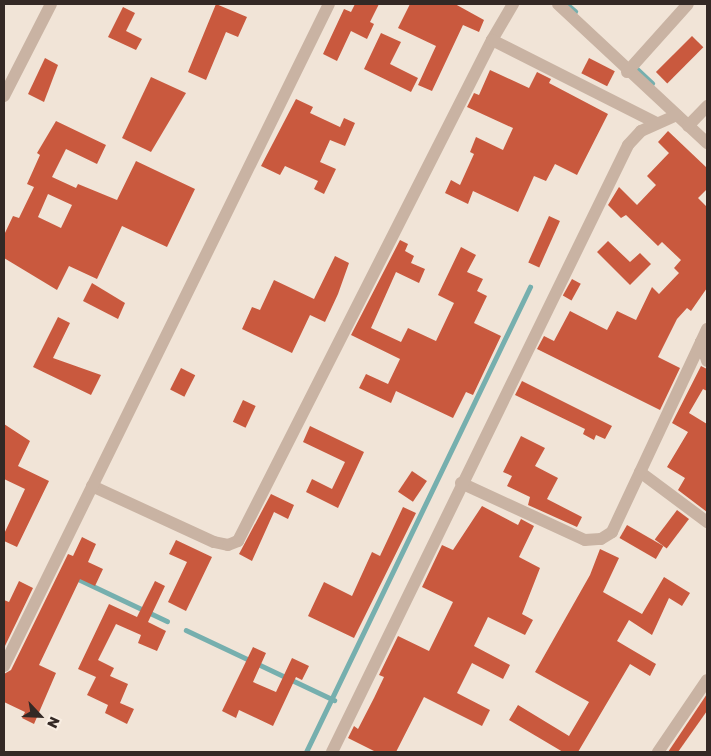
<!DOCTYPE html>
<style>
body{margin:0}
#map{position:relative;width:711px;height:756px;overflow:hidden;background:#f1e4d7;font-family:"Golos Text",sans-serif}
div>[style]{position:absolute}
.stream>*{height:4.5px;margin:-2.25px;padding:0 2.25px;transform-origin:2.25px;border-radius:2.25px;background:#76afae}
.building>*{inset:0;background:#c9593e;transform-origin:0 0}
.minor>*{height:12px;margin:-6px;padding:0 6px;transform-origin:6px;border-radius:6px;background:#c9b3a3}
span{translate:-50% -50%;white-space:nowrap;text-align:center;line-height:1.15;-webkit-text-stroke:4.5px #f9eee3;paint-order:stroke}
.frame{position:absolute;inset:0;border:5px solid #342925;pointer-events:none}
.north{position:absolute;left:15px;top:691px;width:50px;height:50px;-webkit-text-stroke:4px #f9eee3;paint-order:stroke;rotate:115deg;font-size:14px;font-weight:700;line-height:20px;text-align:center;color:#342925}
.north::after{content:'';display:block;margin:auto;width:18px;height:22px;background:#342925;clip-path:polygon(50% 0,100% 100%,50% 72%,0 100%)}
</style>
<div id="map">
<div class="stream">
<div style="left:567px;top:4px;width:11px;rotate:41deg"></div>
<div style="left:634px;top:66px;width:25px;rotate:43deg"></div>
<div style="left:74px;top:577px;width:103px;rotate:25.3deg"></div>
<div style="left:186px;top:630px;width:164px;rotate:25.3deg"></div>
<div style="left:306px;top:752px;width:516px;rotate:-64.28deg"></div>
</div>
<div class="building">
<div style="clip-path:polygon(216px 4px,247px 17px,238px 37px,226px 32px,206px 80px,188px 72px)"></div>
<div style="clip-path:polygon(355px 4px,379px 4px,370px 22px,374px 24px,367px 39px,351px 31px,337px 61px,323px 54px,344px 9px,351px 12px)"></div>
<div style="clip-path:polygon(410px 4px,455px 4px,484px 20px,479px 32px,463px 25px,432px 91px,418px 85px,436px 46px,398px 28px)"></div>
<div style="clip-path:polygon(123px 7px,135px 13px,126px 31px,142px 39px,136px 50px,108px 37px)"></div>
<div style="clip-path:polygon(381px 33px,401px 42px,390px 64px,418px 78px,411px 92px,364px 69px)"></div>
<div style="left:692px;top:36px;width:16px;height:51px;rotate:45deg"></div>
<div style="clip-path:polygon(45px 58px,58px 65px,44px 102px,28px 94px)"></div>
<div style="left:589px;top:58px;width:29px;height:17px;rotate:27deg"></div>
<div style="clip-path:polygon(490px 70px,529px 88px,537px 72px,551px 79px,549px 83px,608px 114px,577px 175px,555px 164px,546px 181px,534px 176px,518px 212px,473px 191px,468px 204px,445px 193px,451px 180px,460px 185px,474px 154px,470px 152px,476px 137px,503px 150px,513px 128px,467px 107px,474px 93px,479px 95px)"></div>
<div style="clip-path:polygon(151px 77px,186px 93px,151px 152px,122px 138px)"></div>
<div style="clip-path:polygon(296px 99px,313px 107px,310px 113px,340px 127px,344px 118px,355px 123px,345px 146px,330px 140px,320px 162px,336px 169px,324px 194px,314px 189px,318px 181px,285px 166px,280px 175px,261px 166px)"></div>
<div style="clip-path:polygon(evenodd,56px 121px,106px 145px,97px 164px,66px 149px,52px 177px,76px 188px,78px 184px,117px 200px,136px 161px,195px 189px,167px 247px,122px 226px,97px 279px,69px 266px,57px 290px,4px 258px,4px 235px,13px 216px,19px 218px,34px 187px,27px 184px,40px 155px,37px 153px,56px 121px,48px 194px,72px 205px,61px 228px,38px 217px,48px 194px)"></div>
<div style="clip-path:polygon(668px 131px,707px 168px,707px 189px,698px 198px,707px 207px,707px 288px,691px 311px,687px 308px,677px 319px,658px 357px,680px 368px,660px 410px,537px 349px,544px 336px,554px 341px,570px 311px,607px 330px,617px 311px,636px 320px,652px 287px,659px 294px,679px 273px,674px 268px,681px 260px,662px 242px,658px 246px,626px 215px,621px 218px,608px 205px,619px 187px,637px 205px,656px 185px,647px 176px,669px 153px,658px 142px)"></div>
<div style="left:549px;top:216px;width:12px;height:51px;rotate:24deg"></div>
<div style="clip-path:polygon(400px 240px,408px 244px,405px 251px,414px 256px,411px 263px,425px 269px,419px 283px,396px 272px,371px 328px,401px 342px,408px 328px,436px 341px,454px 303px,438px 295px,461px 247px,476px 255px,467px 272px,483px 279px,477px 291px,487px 296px,474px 323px,501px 336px,473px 395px,466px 392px,453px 418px,396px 391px,391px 403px,359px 388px,366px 374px,388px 384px,400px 359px,351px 335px)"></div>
<div style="clip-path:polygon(608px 241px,630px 262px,640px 253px,651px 264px,630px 285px,597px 252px)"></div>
<div style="clip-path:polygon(335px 256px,349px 263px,338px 294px,325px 322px,310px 315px,292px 353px,242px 329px,252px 307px,260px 310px,274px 280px,314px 299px)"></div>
<div style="left:572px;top:279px;width:10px;height:19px;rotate:29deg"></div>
<div style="clip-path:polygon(92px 283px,125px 303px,118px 319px,83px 301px)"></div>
<div style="clip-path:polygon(58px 317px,70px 323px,53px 358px,101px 375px,91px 395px,33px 367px)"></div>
<div style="clip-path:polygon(701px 366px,707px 369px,707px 391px,703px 389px,689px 413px,707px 424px,707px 512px,678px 490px,685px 478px,667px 467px,688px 432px,672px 423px)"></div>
<div style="left:181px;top:368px;width:16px;height:24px;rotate:27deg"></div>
<div style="clip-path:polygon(522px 381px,612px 426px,605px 439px,596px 435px,594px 440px,583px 434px,585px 429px,515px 395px)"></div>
<div style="left:243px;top:400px;width:14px;height:24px;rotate:25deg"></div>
<div style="clip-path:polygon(4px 424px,30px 441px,18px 466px,49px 481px,17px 547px,4px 541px,4px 534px,25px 489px,4px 479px)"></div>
<div style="clip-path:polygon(310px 426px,364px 452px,338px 508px,306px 492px,312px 479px,332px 489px,345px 462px,303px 442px)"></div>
<div style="clip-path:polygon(521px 436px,545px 448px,535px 466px,558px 478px,547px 499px,582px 517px,577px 527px,528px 505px,530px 497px,507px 486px,512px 476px,503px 472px)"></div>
<div style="left:412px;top:471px;width:18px;height:25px;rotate:34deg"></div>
<div style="clip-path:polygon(271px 494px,294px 505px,288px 519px,274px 512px,252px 561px,239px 554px)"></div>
<div style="clip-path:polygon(482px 506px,518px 525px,521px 519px,534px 526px,519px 557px,540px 568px,522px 614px,533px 620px,525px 635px,488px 617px,474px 646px,510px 665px,503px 679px,472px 663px,457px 693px,490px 710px,482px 726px,424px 697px,396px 752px,376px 752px,348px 738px,354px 726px,358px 729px,374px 698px,384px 677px,379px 675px,398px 636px,429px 651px,453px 602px,422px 587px,442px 545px,453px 550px)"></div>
<div style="clip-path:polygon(403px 507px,416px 513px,354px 638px,308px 616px,324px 582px,352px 596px,372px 552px,380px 556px)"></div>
<div style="left:677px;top:510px;width:15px;height:37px;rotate:37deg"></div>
<div style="left:627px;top:525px;width:42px;height:15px;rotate:30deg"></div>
<div style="clip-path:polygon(82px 537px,96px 544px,88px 562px,103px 569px,95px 586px,80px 579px,39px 665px,56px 673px,34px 724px,22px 718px,25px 712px,4px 702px,4px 674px,11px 670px,68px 554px,73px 556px)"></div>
<div style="clip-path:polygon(176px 540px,212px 557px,186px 611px,168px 602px,187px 562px,169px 554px)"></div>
<div style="clip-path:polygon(600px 549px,619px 558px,603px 592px,642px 614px,664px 577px,690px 593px,682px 606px,669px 598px,652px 635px,629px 620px,617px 641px,656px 664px,650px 676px,630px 664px,578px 752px,563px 752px,509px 720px,518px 705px,569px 736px,589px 702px,535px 672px,590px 575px)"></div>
<div style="clip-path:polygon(19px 581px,33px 588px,4px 648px,4px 600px,9px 602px)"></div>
<div style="clip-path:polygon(155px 581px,165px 586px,148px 622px,166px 631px,157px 651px,138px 643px,141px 635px,116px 624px,98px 660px,114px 668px,110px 676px,128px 684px,120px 703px,134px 709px,127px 724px,105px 713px,108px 705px,87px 695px,96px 677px,78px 669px,109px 604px,137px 617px)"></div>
<div style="clip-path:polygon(253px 647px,266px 653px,253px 682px,276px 692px,292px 658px,309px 666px,302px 680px,296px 677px,273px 726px,239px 710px,236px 718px,222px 711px)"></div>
<div style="clip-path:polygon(707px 694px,707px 711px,678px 752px,668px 752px)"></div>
</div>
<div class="minor">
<div style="left:558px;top:4px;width:204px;rotate:43deg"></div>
<div style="left:492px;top:40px;width:42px;rotate:-59.7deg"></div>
<div style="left:627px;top:72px;width:91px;rotate:-48.1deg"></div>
<div style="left:4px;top:96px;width:103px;rotate:-62.9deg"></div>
<div style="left:688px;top:126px;width:28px;rotate:-46deg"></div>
<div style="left:707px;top:329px;width:14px;rotate:115deg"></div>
<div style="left:701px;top:342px;width:20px;rotate:72deg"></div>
<div style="left:640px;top:472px;width:84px;rotate:36.7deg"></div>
<div style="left:461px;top:483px;width:136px;rotate:24.7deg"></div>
<div style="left:585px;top:540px;width:16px;rotate:-4deg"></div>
<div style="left:601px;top:539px;width:13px;rotate:-32deg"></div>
<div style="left:612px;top:532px;width:210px;rotate:-64.9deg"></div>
<div style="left:92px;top:486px;width:134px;rotate:24.7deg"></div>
<div style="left:214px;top:542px;width:14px;rotate:12deg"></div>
<div style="left:228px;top:545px;width:11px;rotate:-22deg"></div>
<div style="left:238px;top:541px;width:562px;rotate:-63.12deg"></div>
<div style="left:492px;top:40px;width:184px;rotate:26.8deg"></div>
<div style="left:4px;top:666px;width:737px;rotate:-63.85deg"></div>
<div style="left:332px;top:752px;width:675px;rotate:-64deg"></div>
<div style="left:628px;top:145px;width:19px;rotate:-47deg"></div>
<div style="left:641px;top:131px;width:39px;rotate:-24deg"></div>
<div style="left:658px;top:752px;width:87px;rotate:-55.8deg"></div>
</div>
<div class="frame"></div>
<div class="north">N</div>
</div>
